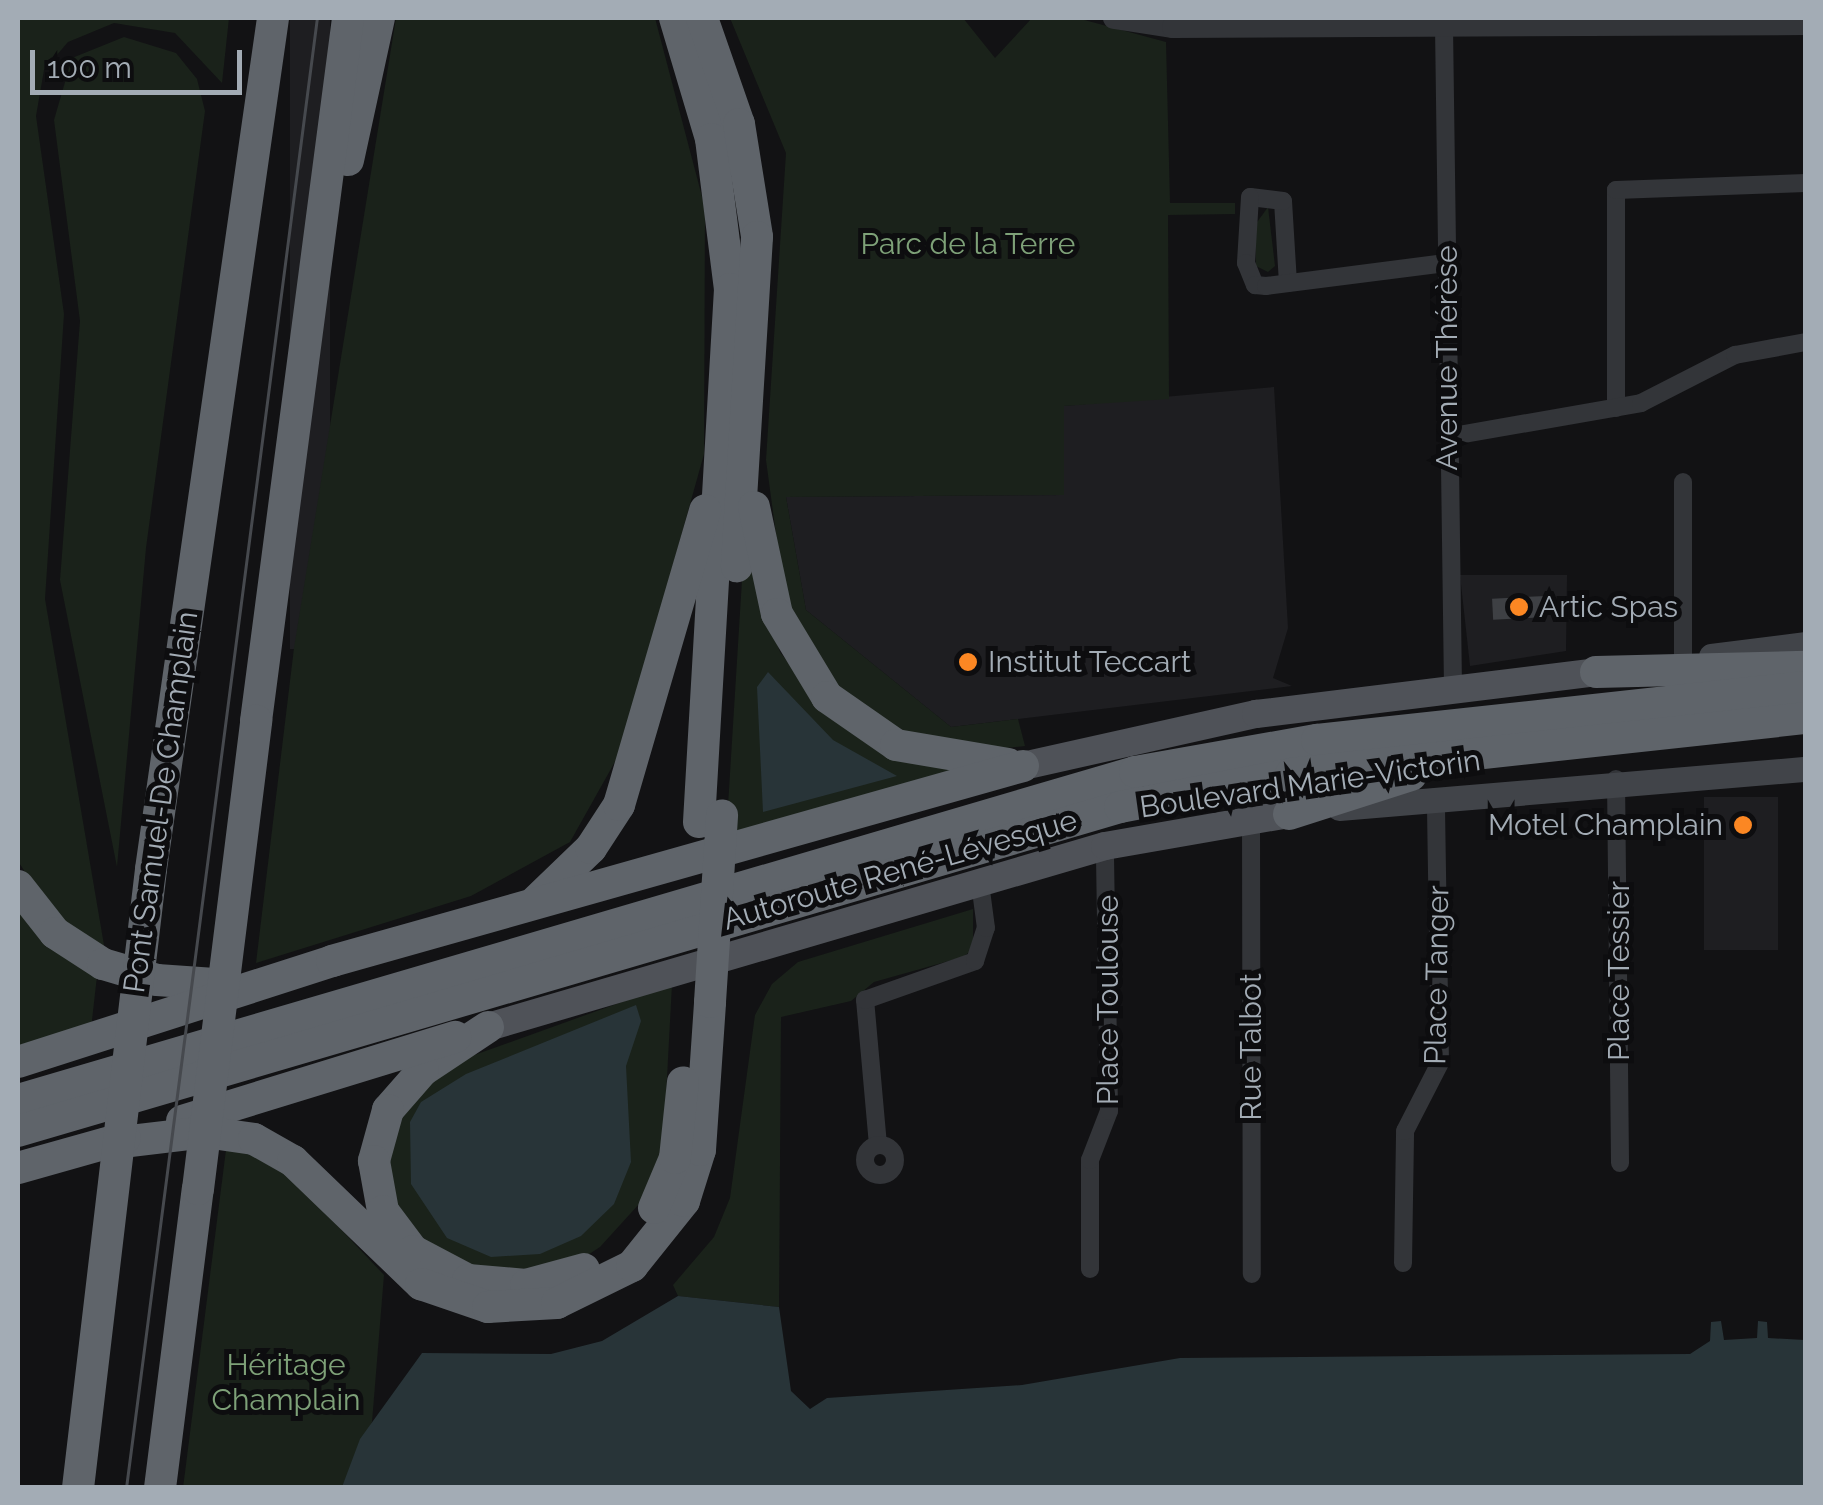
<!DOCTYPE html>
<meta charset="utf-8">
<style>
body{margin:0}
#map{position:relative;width:1823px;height:1505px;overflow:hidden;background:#121214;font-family:Raleway,sans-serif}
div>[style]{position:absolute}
.built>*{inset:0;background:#1e1e21;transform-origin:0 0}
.green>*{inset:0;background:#1a221a}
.water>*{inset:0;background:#283438}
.building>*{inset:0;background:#3e4044;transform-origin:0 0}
.minor>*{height:18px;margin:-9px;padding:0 9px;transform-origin:9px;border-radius:9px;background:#333539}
.minor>.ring{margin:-9px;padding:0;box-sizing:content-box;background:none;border:18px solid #333539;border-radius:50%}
.tertiary>*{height:22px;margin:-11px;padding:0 11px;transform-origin:11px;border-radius:11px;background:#333539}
.secondary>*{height:25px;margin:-12.5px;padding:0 12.5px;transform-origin:12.5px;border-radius:12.5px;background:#414449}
.primary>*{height:28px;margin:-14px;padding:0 14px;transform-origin:14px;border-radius:14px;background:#4f5258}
.motorway>*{height:32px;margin:-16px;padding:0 16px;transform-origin:16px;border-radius:16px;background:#5f646a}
.tram>*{height:2.5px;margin:-1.25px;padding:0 1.25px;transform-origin:1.25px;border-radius:1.25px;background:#46494e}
.motorway-bridge>*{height:32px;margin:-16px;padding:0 16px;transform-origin:16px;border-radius:16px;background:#5f646a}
.dots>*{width:28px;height:28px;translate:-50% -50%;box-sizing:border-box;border:5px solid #0d0d0f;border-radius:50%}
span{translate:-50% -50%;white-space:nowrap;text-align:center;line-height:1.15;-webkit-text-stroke:10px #0d0d0f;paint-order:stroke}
.park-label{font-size:30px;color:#7ea178}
.street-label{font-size:30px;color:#a3acb5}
.poi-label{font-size:30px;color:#a3acb5}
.left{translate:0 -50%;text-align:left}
.right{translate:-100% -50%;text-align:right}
.frame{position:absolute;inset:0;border:20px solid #a3acb5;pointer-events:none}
.scale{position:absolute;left:30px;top:50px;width:212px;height:45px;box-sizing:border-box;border:5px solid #a3acb5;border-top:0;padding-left:12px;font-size:30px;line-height:35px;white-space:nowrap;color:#a3acb5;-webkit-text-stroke:8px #0d0d0f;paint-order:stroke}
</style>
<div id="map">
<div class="built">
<div style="left:290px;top:18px;width:40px;height:631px"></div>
<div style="clip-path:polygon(1274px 387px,1288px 628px,1273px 678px,1292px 686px,951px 727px,806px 610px,786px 497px,1063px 495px,1064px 406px)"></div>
<div style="clip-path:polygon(1460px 575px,1567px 575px,1566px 651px,1470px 666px)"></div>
<div style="left:1778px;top:797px;width:153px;height:74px;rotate:90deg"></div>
</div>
<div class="green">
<div style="clip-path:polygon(18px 18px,229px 18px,222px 83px,175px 33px,114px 23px,68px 42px,44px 70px,36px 116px,64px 314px,45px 599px,105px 951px,55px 919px,18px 861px)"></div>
<div style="clip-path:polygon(396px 18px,655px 18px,705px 208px,704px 454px,621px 751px,570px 842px,471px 896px,256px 963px,294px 648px)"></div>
<div style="clip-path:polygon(730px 18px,963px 18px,995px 58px,1032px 18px,1077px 18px,1166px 42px,1170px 203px,1235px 203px,1235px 214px,1168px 215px,1169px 399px,1064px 406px,1064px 495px,786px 497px,806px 610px,951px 727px,1018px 719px,1025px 746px,968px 752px,862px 718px,788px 623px,766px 460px,786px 153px)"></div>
<div style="clip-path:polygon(124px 37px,176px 53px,197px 79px,205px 111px,146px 548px,117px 867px,60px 580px,80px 321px,54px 120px,72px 58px)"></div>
<div style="clip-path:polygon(1268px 207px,1275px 266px,1268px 272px,1256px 266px,1255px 225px)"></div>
<div style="clip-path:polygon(744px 548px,780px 652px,830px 718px,965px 768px,726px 838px)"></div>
<div style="clip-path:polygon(18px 907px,97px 976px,91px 1029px,18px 1052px)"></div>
<div style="clip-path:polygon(973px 909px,973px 949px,963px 957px,874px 982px,851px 1001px,781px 1017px,779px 1307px,678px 1296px,673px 1285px,714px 1237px,730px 1198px,755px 1015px,772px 984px,798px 962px)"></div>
<div style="clip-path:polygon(672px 984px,663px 1153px,650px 1192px,600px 1247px,577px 1262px,488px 1275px,404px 1234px,382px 1147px,389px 1126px,452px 1063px)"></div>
<div style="clip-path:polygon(227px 1142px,288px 1173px,384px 1275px,372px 1422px,342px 1487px,183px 1488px)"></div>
</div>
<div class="water">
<div style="clip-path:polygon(768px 672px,833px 740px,897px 776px,763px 812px,757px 687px)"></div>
<div style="clip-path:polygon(636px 1005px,641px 1021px,626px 1066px,631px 1162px,614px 1204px,581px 1236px,540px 1254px,491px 1257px,447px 1238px,411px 1184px,410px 1122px,421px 1102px,466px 1074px)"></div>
<div style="clip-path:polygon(678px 1296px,779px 1307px,791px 1391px,810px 1409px,827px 1398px,1022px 1385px,1180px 1358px,1690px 1354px,1710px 1341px,1711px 1322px,1721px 1321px,1724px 1340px,1757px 1338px,1758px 1321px,1767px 1322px,1768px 1338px,1805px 1340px,1805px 1487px,342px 1487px,360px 1439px,422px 1353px,551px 1354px,602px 1341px)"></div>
</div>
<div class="building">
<div style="left:1545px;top:596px;width:21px;height:53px;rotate:87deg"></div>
</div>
<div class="minor">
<div style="left:1444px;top:26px;width:664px;rotate:89.22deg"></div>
<div style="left:1288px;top:283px;width:82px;rotate:-93.5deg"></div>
<div style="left:1283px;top:201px;width:33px;rotate:-173deg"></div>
<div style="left:1250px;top:197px;width:66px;rotate:93.5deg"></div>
<div style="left:1246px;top:263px;width:24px;rotate:68deg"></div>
<div style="left:1255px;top:285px;width:11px;rotate:5deg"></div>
<div style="left:1266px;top:286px;width:181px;rotate:-7.3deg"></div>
<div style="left:1616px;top:408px;width:218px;rotate:-90deg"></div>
<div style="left:1616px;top:190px;width:190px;rotate:-2.1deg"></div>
<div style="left:1447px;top:437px;width:197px;rotate:-9.9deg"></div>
<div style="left:1641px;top:403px;width:106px;rotate:-27.1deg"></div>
<div style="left:1735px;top:355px;width:72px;rotate:-10.4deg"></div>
<div style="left:1683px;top:482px;width:178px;rotate:90deg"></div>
<div style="left:1616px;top:779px;width:384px;rotate:89.4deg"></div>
<div style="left:1251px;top:819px;width:455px;rotate:89.9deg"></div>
<div style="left:878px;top:1145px;width:146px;rotate:-95.1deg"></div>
<div style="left:865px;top:1000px;width:117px;rotate:-19.5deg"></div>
<div style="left:975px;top:961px;width:35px;rotate:-72deg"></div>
<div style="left:986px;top:928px;width:45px;rotate:-97.6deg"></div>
<div class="ring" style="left:865px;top:1145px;width:12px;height:12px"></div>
<div style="left:1403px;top:1263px;width:132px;rotate:-89.1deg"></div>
<div style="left:1405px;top:1131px;width:76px;rotate:-62.8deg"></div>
<div style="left:1440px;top:1063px;width:266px;rotate:-90.9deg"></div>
<div style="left:1090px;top:1269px;width:109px;rotate:-90deg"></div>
<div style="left:1090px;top:1160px;width:53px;rotate:-68.8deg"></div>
<div style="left:1109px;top:1111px;width:265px;rotate:-90.9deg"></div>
</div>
<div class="tertiary">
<div style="left:1114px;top:18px;width:60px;rotate:8.7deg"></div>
<div style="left:1173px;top:27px;width:633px;rotate:-0.27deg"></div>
</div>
<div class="secondary">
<div style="left:1711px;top:656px;width:96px;rotate:-7.2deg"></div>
<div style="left:1339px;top:808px;width:469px;rotate:-4.8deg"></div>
</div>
<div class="primary">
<div style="left:1023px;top:766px;width:239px;rotate:-12.6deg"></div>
<div style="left:1256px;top:714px;width:343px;rotate:-7deg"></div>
<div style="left:488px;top:1027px;width:643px;rotate:-16.35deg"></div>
<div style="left:1105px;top:846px;width:187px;rotate:-9.9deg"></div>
</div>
<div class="motorway">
<div style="left:675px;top:18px;width:126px;rotate:73.4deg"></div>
<div style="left:711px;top:139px;width:151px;rotate:82.8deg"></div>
<div style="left:730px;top:289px;width:534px;rotate:93.33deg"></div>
<div style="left:702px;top:18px;width:112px;rotate:70.8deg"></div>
<div style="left:739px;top:124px;width:114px;rotate:80.9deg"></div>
<div style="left:757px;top:237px;width:330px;rotate:93.5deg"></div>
<div style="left:348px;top:160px;width:145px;rotate:-77.7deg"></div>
<div style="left:754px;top:507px;width:109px;rotate:77.9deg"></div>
<div style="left:777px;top:614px;width:97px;rotate:58.9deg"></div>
<div style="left:827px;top:697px;width:84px;rotate:34.8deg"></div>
<div style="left:896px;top:745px;width:114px;rotate:9.6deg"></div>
<div style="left:1596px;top:672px;width:210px;rotate:-1.4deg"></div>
<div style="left:256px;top:721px;width:709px;rotate:-82.54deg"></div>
<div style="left:1289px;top:814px;width:128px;rotate:-17.7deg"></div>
<div style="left:151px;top:869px;width:860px;rotate:-81.84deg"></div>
<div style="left:18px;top:886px;width:60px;rotate:51.8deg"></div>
<div style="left:55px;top:933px;width:57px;rotate:32.9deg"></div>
<div style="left:103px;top:964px;width:56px;rotate:16.5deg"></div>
<div style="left:157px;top:980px;width:72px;rotate:4deg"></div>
<div style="left:536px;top:901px;width:76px;rotate:-43.9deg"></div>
<div style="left:591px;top:848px;width:51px;rotate:-56.9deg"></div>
<div style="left:619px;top:805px;width:307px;rotate:-73.7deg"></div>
<div style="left:488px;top:1027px;width:78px;rotate:146.5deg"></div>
<div style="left:423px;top:1070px;width:53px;rotate:131.2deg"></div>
<div style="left:388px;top:1110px;width:53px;rotate:105.4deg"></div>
<div style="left:374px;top:1161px;width:51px;rotate:79.8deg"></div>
<div style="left:383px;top:1211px;width:50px;rotate:53.1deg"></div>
<div style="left:413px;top:1251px;width:62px;rotate:27.8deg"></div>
<div style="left:468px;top:1280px;width:58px;rotate:4.9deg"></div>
<div style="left:526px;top:1285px;width:60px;rotate:-15.4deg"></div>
<div style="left:18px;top:1062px;width:330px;rotate:-17.8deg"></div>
<div style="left:332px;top:961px;width:718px;rotate:-15.76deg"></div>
<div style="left:18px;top:1100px;width:1164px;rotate:-16.36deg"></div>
<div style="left:1135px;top:772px;width:185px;rotate:-10deg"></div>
<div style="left:1317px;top:740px;width:492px;rotate:-6.2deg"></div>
<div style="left:182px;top:1121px;width:286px;rotate:-17.1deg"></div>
<div style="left:18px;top:1131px;width:1149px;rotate:-16.38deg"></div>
<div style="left:1120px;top:807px;width:174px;rotate:-10.9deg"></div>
<div style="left:1291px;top:774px;width:518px;rotate:-6.21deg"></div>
<div style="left:105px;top:1144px;width:101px;rotate:-6.8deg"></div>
<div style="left:205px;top:1132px;width:49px;rotate:8.1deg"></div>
<div style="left:254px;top:1139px;width:45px;rotate:29.4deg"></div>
<div style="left:293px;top:1161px;width:178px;rotate:43.9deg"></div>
<div style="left:421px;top:1284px;width:71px;rotate:18.9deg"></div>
<div style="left:488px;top:1307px;width:69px;rotate:-3.3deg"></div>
<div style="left:557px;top:1303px;width:84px;rotate:-26.3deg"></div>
<div style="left:632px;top:1266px;width:83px;rotate:-51.3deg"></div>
<div style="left:684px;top:1201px;width:53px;rotate:-72.6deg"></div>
<div style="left:700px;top:1150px;width:148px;rotate:-86.1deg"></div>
<div style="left:18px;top:1168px;width:111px;rotate:-15.7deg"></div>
<div style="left:654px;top:1208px;width:54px;rotate:-67.2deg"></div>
<div style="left:675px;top:1158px;width:76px;rotate:-84deg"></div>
<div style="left:160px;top:1488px;width:301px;rotate:-82.8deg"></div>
</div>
<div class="tram">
<div style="left:126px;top:1488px;width:1482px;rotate:-82.6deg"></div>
</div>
<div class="motorway-bridge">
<div style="left:710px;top:1002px;width:187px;rotate:-86.3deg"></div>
<div style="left:198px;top:1189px;width:472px;rotate:-82.9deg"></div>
<div style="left:78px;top:1488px;width:623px;rotate:-83.27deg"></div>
</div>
<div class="dots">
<div style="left:1519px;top:607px;background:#fb8723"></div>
<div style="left:968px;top:662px;background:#fb8723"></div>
<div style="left:1743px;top:825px;background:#fb8723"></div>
</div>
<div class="park-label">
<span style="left:968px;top:244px">Parc de la Terre</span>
<span style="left:286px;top:1382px">Héritage<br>Champlain</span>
</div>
<div class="street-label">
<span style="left:1447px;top:358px;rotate:-90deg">Avenue Thérèse</span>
<span style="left:1310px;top:784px;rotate:-8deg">Boulevard Marie-Victorin</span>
<span style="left:161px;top:802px;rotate:-82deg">Pont Samuel-De Champlain</span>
<span style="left:900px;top:870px;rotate:-16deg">Autoroute René-Lévesque</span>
<span style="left:1619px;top:971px;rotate:-90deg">Place Tessier</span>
<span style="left:1437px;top:975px;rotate:-89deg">Place Tanger</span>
<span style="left:1108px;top:1000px;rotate:-90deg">Place Toulouse</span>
<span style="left:1251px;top:1047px;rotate:-90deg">Rue Talbot</span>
</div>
<div class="poi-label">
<span class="left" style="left:1539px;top:607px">Artic Spas</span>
<span class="left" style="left:988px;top:662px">Institut Teccart</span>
<span class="right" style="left:1723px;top:825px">Motel Champlain</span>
</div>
<div class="frame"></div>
<div class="scale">100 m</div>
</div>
